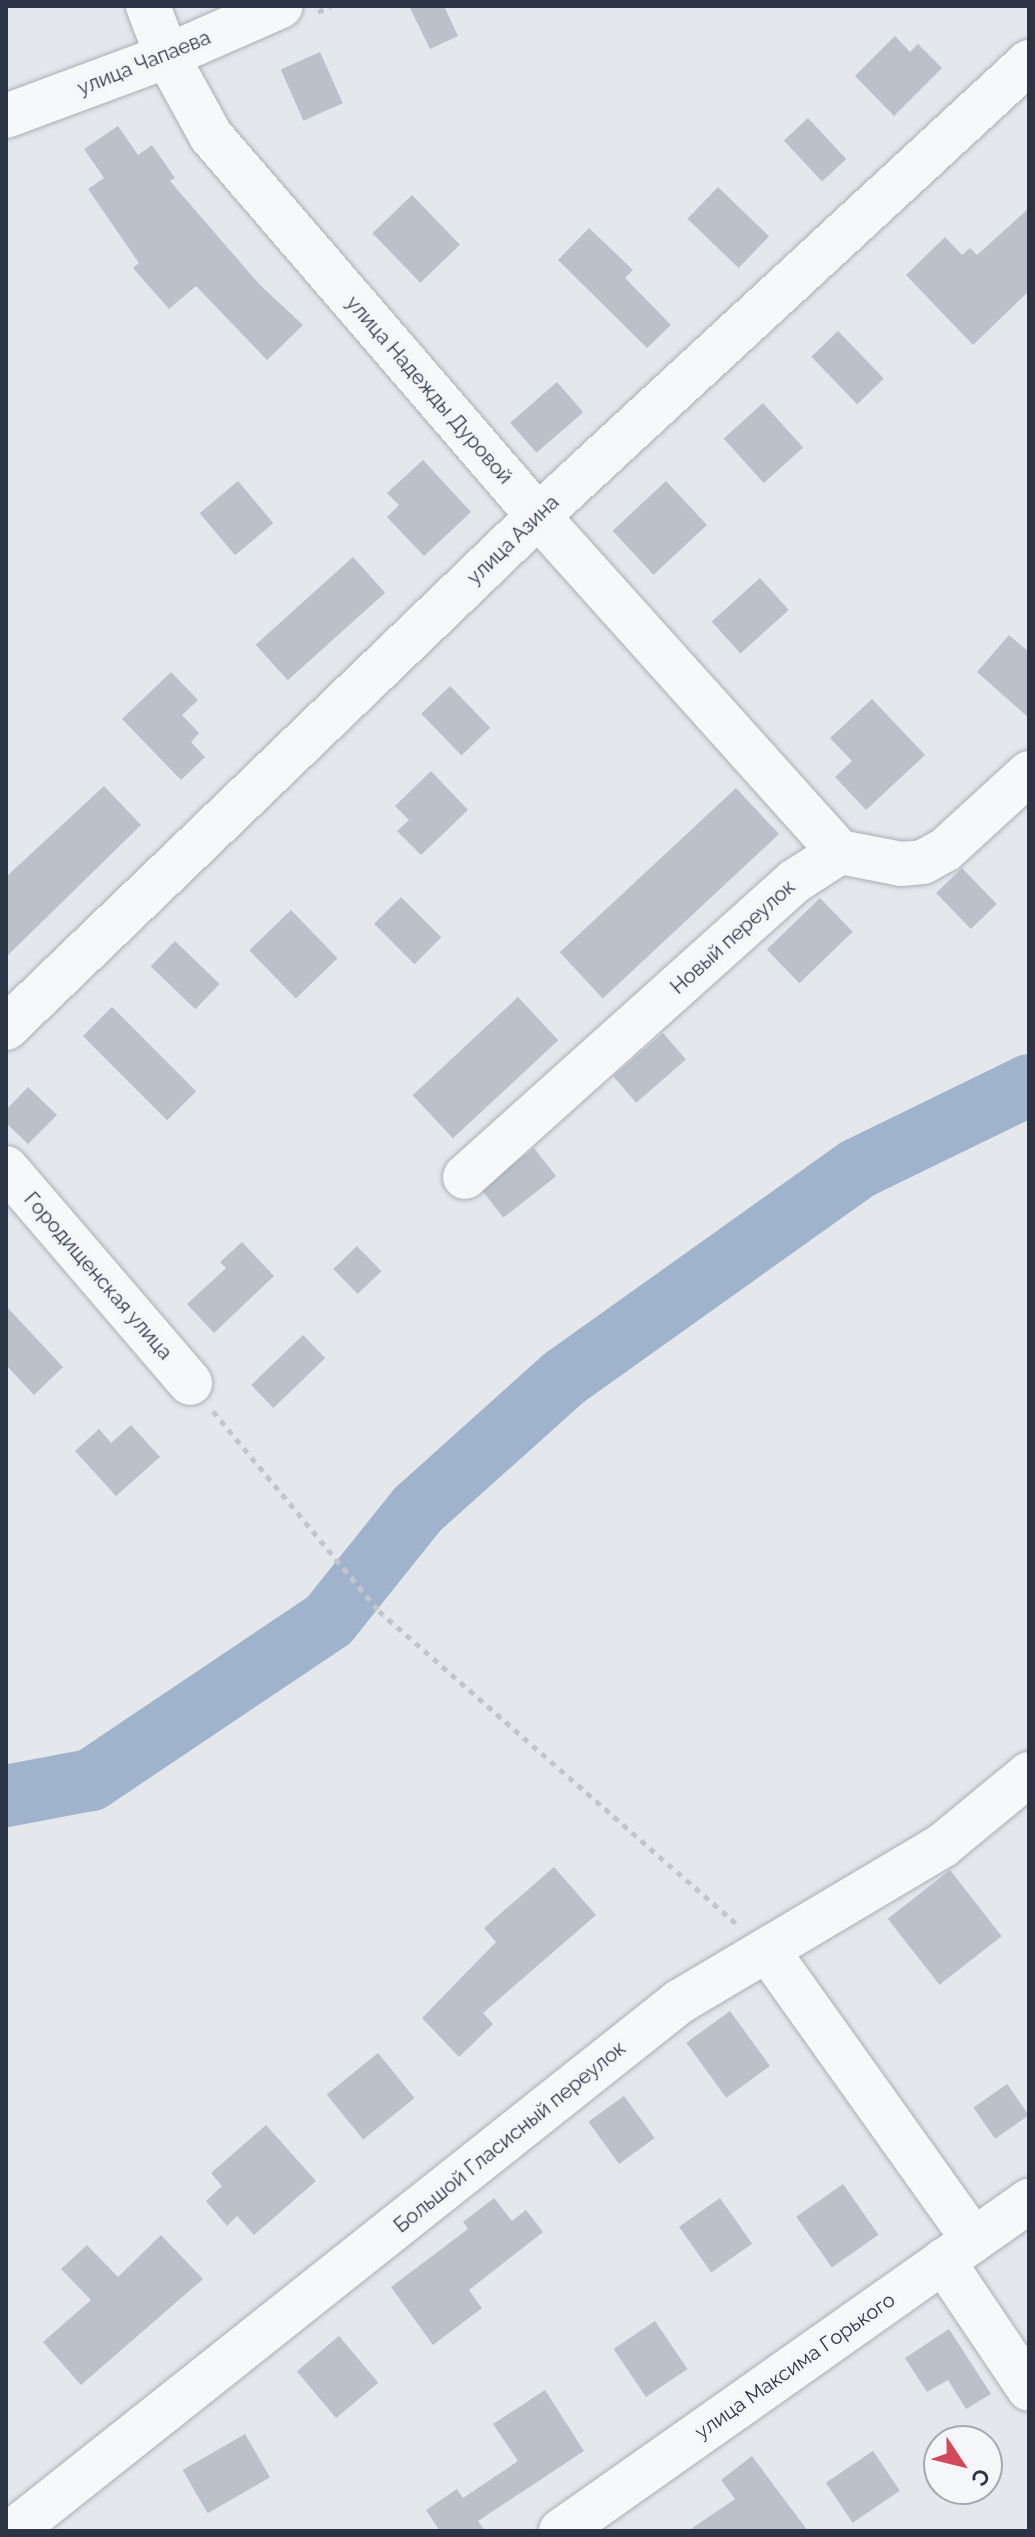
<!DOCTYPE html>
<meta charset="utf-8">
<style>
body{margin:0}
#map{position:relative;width:1035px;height:2537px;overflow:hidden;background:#e4e7ec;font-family:Raleway,sans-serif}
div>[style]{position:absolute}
.river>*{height:62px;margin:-31px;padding:0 31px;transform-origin:31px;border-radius:31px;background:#9fb4cc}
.building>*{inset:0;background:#bbc0ca;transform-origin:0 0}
.path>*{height:5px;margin-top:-2.5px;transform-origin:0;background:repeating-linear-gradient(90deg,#c2c5cb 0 6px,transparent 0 12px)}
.roads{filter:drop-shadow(0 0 2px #a9aeb7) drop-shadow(0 0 2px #a9aeb7)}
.minor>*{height:44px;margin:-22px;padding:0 22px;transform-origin:22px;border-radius:22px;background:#f7f8fa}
span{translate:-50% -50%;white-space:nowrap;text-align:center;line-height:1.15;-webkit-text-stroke:7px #f4f6f9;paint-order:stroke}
.street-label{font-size:20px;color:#2b3445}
.frame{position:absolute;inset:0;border:8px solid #2b3445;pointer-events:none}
.north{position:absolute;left:923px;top:2425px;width:80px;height:80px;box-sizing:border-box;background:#f4f6f9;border:2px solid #a4a8b1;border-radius:50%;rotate:125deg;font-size:22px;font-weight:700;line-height:32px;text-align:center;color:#2b3445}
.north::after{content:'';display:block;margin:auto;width:28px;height:36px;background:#d1495b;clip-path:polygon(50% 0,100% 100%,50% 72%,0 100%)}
</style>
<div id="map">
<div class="river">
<div style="left:6px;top:1796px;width:86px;rotate:-10.7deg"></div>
<div style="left:91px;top:1780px;width:287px;rotate:-33.9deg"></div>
<div style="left:329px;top:1620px;width:142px;rotate:-51.3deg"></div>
<div style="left:418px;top:1509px;width:196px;rotate:-41.9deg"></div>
<div style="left:564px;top:1378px;width:360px;rotate:-35.5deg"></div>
<div style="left:857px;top:1169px;width:191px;rotate:-26deg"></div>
</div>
<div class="building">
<div style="clip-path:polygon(409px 6px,444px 6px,458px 36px,430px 49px)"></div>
<div style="clip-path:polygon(895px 36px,910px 52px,918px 44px,942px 68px,894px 116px,855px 76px)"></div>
<div style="left:320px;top:52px;width:56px;height:43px;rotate:66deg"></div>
<div style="left:808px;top:118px;width:56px;height:33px;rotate:47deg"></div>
<div style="clip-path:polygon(118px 126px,138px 155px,152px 145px,175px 178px,170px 181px,259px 284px,303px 325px,267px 360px,196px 286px,169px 309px,133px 268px,139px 263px,88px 189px,104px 178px,84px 149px)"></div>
<div style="left:718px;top:187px;width:71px;height:44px;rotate:44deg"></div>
<div style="left:412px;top:195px;width:69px;height:55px;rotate:46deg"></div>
<div style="clip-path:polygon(1029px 208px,1029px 291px,973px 345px,906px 275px,945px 237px,962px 255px,970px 248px,977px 255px)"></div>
<div style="clip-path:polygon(589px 228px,633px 270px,625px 278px,671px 325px,647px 348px,558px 260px)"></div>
<div style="left:838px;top:331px;width:66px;height:37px;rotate:46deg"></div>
<div style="left:557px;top:382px;width:40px;height:62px;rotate:49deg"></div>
<div style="left:763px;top:403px;width:60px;height:53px;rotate:48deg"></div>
<div style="clip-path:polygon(423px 460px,471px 512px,424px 556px,387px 517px,399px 505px,387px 493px)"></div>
<div style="left:238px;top:481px;width:55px;height:50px;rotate:50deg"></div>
<div style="left:666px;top:481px;width:60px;height:73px;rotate:47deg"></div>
<div style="left:353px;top:557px;width:48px;height:131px;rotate:48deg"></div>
<div style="left:760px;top:578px;width:43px;height:65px;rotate:48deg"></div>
<div style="clip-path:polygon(1009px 635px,1029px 652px,1029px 718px,977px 672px)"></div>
<div style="clip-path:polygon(171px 672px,198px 700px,182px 715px,199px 733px,191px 742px,205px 757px,181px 780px,122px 719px)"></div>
<div style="left:450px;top:686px;width:58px;height:40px;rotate:46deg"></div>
<div style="clip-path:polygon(872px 699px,925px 755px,866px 810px,835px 777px,852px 761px,830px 738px)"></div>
<div style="clip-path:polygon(431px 771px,468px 810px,421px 855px,397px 831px,409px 820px,395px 806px)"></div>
<div style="clip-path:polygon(104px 786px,141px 825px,6px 957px,6px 877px)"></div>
<div style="left:736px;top:788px;width:63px;height:241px;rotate:47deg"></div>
<div style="left:962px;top:868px;width:50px;height:36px;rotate:46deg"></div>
<div style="left:401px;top:897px;width:57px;height:38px;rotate:45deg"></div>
<div style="left:820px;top:898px;width:47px;height:74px;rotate:46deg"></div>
<div style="left:291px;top:910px;width:67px;height:58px;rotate:46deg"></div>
<div style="left:175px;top:941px;width:62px;height:35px;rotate:44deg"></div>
<div style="left:518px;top:997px;width:59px;height:144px;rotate:47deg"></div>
<div style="left:112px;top:1007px;width:119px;height:41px;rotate:45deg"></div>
<div style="left:663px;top:1033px;width:35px;height:66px;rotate:49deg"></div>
<div style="clip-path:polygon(28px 1087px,57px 1115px,28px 1144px,6px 1123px,6px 1110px)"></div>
<div style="left:534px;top:1148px;width:36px;height:67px;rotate:52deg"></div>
<div style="clip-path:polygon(242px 1242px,274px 1276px,214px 1333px,187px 1304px,226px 1268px,220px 1262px)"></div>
<div style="left:357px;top:1246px;width:35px;height:33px;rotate:46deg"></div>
<div style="clip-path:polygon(6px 1306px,63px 1367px,34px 1395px,6px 1365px)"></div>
<div style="left:303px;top:1335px;width:32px;height:72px;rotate:46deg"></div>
<div style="clip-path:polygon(131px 1425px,160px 1457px,116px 1496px,75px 1451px,99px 1429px,111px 1443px)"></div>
<div style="clip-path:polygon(554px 1867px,596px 1915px,483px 2013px,493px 2024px,459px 2057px,422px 2018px,496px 1942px,484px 1928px)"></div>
<div style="left:950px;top:1870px;width:84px;height:79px;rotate:52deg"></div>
<div style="left:730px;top:2011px;width:68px;height:54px;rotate:54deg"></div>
<div style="left:378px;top:2053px;width:58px;height:66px;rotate:51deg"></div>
<div style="left:1007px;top:2084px;width:38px;height:41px;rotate:55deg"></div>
<div style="left:624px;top:2096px;width:52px;height:44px;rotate:54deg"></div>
<div style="clip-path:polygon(266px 2125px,316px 2181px,254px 2235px,237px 2216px,227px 2226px,206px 2201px,222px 2186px,211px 2173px)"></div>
<div style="left:843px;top:2184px;width:62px;height:57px;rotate:55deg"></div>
<div style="clip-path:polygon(494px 2198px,512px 2221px,526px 2210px,543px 2232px,469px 2290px,482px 2308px,433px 2345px,391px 2287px,468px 2229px,463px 2222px)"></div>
<div style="left:720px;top:2198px;width:56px;height:50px;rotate:55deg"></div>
<div style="clip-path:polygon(161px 2235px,203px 2279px,81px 2385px,43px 2342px,91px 2300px,61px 2269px,87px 2245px,118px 2277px)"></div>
<div style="left:655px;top:2321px;width:58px;height:50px;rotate:56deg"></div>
<div style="clip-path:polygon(949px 2329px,991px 2394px,966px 2409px,948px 2380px,927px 2392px,905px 2358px)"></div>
<div style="left:339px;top:2336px;width:61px;height:55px;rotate:50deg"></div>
<div style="clip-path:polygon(545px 2390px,584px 2451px,478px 2521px,485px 2531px,440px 2531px,426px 2510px,457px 2489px,463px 2498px,518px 2461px,493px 2424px)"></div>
<div style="left:245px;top:2434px;width:50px;height:72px;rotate:60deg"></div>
<div style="left:873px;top:2451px;width:48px;height:57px;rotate:56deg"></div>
<div style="clip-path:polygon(752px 2456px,808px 2531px,688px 2531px,735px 2499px,721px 2480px)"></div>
</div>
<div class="path">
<div style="left:318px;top:12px;width:14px;rotate:-25deg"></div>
<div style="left:213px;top:1411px;width:260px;rotate:50.3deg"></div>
<div style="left:379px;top:1611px;width:474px;rotate:41.2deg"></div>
</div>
<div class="roads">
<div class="minor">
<div style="left:148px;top:6px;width:53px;rotate:69.2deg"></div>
<div style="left:167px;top:56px;width:91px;rotate:61.2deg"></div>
<div style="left:211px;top:136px;width:501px;rotate:49.29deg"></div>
<div style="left:538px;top:516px;width:452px;rotate:48.1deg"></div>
<div style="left:6px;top:116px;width:172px;rotate:-20.4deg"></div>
<div style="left:167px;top:56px;width:124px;rotate:-23.7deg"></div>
<div style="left:6px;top:1028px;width:738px;rotate:-43.9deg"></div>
<div style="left:538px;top:516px;width:669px;rotate:-42.76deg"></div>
<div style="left:6px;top:1168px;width:283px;rotate:49.4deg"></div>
<div style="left:465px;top:1177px;width:443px;rotate:-41.9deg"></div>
<div style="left:795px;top:881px;width:54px;rotate:-32.8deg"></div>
<div style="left:840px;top:852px;width:62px;rotate:11.1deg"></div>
<div style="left:901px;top:864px;width:22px;rotate:-5deg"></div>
<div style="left:923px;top:862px;width:25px;rotate:-29deg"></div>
<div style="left:945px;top:850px;width:114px;rotate:-42.5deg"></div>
<div style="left:767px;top:1950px;width:356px;rotate:54.5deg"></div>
<div style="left:943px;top:2261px;width:154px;rotate:56.1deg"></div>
<div style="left:13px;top:2531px;width:851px;rotate:-38.46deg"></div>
<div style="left:679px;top:2002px;width:307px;rotate:-30.7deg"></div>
<div style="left:943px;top:1845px;width:112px;rotate:-39.5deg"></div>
<div style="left:561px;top:2531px;width:573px;rotate:-35.19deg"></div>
</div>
</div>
<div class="street-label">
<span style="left:144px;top:63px;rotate:-22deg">улица Чапаева</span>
<span style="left:429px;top:390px;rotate:49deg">улица Надежды Дуровой</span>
<span style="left:513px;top:540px;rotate:-44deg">улица Азина</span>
<span style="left:733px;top:937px;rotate:-42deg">Новый переулок</span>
<span style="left:98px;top:1276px;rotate:49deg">Городищенская улица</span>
<span style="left:510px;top:2137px;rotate:-39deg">Большой Гласисный переулок</span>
<span style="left:795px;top:2366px;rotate:-35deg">улица Максима Горького</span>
</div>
<div class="frame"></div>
<div class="north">С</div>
</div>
